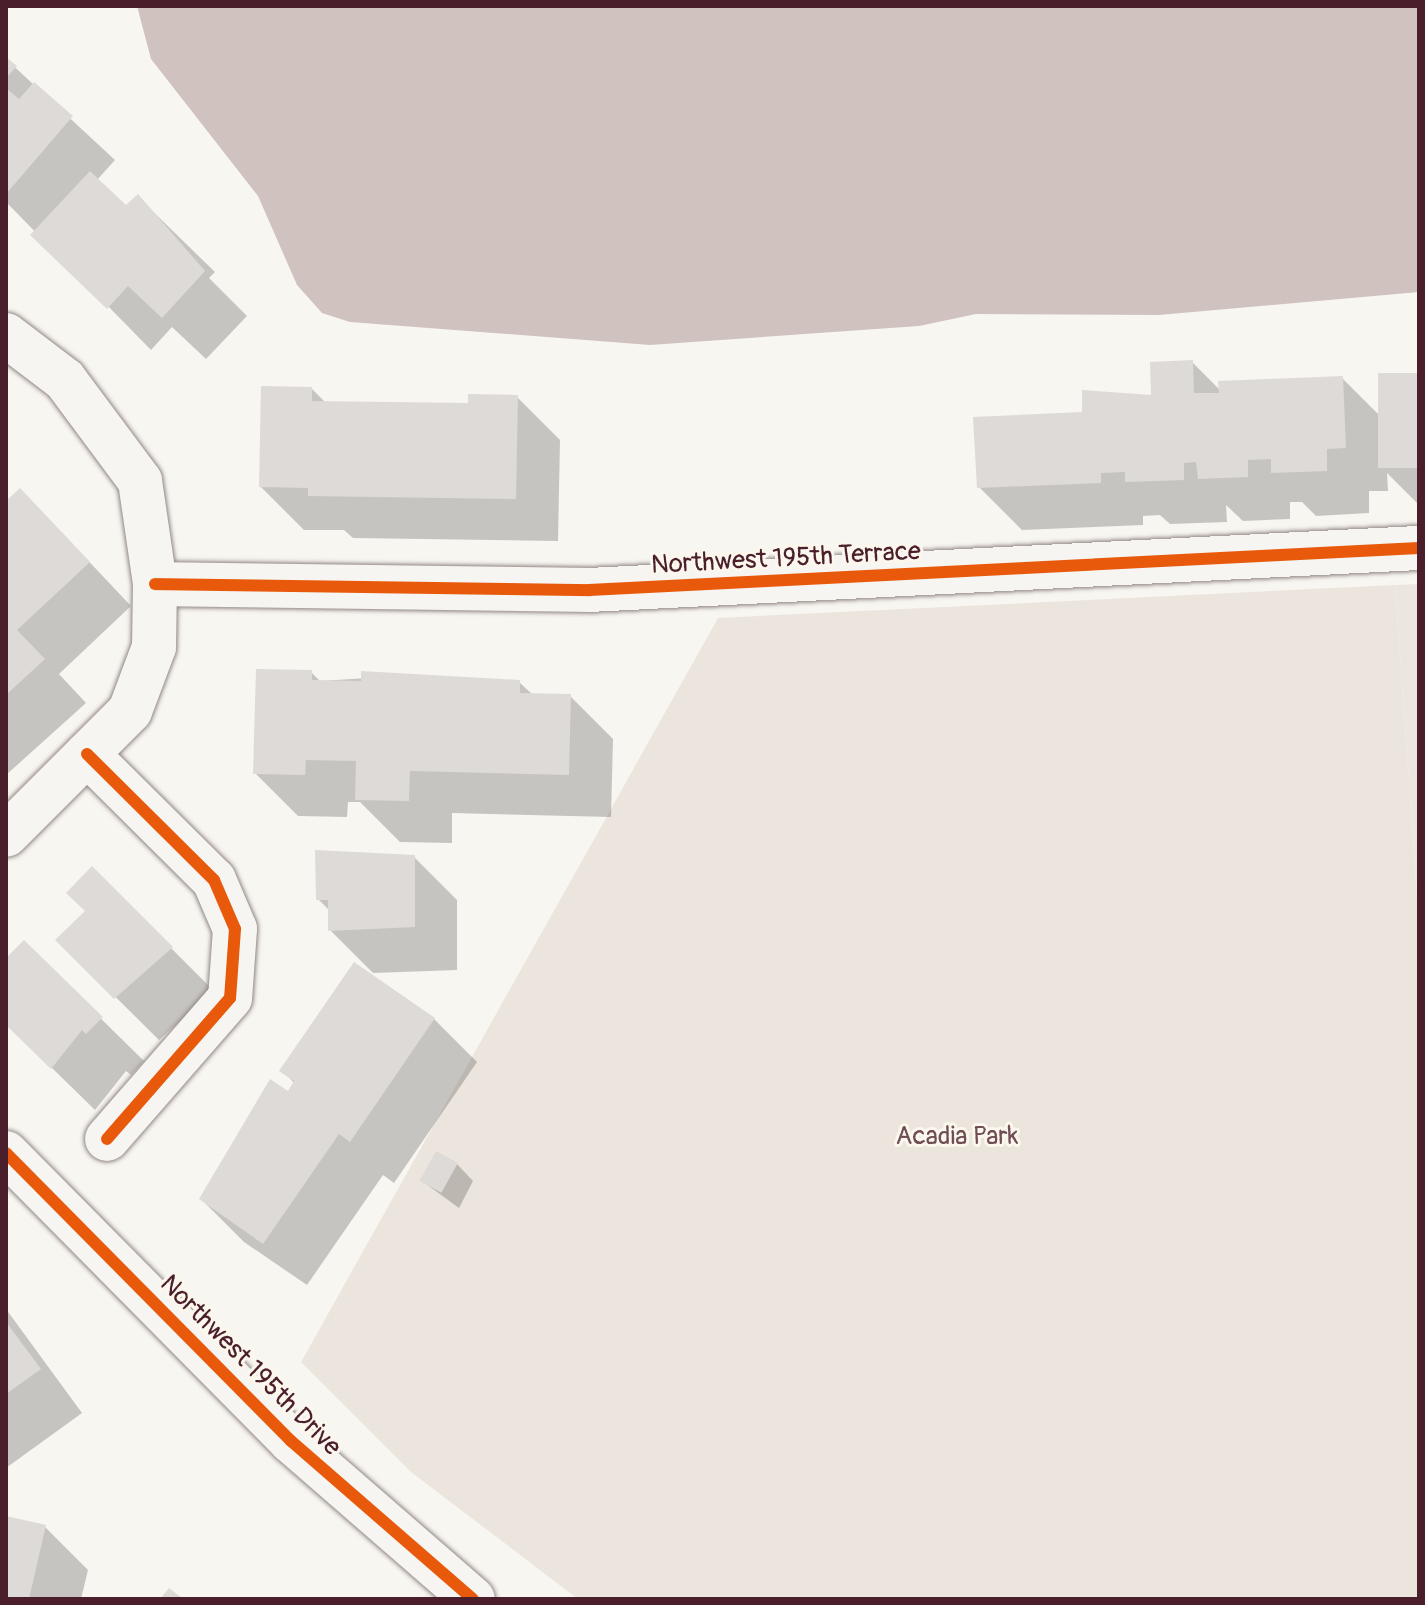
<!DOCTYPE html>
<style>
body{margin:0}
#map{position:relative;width:1425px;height:1605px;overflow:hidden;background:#f8f6f0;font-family:Pangolin,sans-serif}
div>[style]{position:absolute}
.built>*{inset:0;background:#ebe6df}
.green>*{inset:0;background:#ece5de}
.water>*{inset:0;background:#d0c3bf}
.shadow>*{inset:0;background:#0003}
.building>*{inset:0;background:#dedad7;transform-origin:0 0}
.roads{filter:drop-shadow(0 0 2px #918787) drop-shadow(0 0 2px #918787)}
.street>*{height:44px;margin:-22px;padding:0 22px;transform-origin:22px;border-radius:22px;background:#f6f5f1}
.secondary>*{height:44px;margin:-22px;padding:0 22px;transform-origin:22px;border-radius:22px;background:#f6f5f1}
.cycleway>*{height:12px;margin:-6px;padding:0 6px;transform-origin:6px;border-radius:6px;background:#e8590c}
span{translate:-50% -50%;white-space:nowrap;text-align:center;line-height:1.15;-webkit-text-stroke:6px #fbf7ec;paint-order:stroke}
.street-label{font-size:26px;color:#4a1f2b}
.park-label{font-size:26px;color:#704d54}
.frame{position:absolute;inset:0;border:8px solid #4a1f2b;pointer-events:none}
</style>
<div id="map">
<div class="built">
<div style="clip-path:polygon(1419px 584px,1419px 923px,1395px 585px)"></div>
</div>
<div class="green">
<div style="clip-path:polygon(1395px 585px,1419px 923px,1419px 1599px,578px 1599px,411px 1472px,301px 1362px,718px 618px)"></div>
</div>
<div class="water">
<div style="clip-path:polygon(137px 6px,1419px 6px,1419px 292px,1159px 315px,976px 314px,919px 326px,650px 345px,350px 322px,322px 313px,297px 285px,258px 196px,151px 59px)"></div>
</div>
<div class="shadow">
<div style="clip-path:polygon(6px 59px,115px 160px,97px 180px,126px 208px,138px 197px,215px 272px,209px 278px,247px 316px,206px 359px,172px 327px,151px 350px,6px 202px)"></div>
<div style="clip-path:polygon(1192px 362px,1221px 391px,1342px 378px,1381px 417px,1419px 375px,1419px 505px,1387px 473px,1388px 491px,1369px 491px,1369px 513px,1316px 516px,1302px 502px,1290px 502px,1290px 519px,1243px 521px,1226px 505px,1227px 522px,1170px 524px,1160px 515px,1143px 516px,1143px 525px,1022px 530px,979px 487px,1084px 414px,1153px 397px)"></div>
<div style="clip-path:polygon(312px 389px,326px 403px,470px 405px,517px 397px,560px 440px,558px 541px,353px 538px,344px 530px,304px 530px,261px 487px)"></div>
<div style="clip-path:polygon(6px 504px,63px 534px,131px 606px,59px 674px,86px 703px,6px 775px)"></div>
<div style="clip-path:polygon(311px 672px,320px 681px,415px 675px,519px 682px,533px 695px,570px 696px,613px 739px,611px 817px,452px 813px,452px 843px,400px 842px,360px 802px,348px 802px,347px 817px,298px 816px,255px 773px)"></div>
<div style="clip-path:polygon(414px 857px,457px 900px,457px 970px,373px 973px,330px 930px,330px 911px,318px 899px)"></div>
<div style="clip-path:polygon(92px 869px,214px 991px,159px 1040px,58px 940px,87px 911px)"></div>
<div style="clip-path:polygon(24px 943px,144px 1061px,131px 1075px,126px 1071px,95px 1110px,6px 1023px,6px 961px)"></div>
<div style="clip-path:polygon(434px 1019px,477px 1062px,394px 1183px,383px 1175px,307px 1285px,244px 1242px,201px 1199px,295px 1084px,282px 1070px)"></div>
<div style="clip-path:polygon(457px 1164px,473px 1181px,459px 1208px,422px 1181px)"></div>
<div style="clip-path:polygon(6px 1309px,82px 1413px,6px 1468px)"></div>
<div style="clip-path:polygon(6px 1518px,45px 1527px,88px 1570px,81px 1599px,6px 1599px)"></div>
</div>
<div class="building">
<div style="clip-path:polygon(6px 57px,17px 66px,6px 78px)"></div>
<div style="clip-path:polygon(34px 82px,73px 116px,6px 194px,6px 88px,19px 99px)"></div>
<div style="clip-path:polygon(90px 171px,126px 205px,138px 194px,205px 271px,162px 318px,128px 286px,107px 309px,30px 235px)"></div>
<div style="clip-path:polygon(1193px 360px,1194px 393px,1219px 393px,1218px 381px,1343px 376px,1346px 448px,1327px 449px,1327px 471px,1271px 473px,1271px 459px,1248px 460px,1248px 477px,1198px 479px,1196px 462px,1184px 463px,1184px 480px,1125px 482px,1125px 472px,1101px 473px,1101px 483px,977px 488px,973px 417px,1082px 412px,1082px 390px,1151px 395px,1150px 362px)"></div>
<div style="left:1419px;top:373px;width:95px;height:41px;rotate:90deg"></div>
<div style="clip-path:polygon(261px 386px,312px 387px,312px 401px,468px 403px,468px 394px,518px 395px,516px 499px,308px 496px,308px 488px,259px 487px)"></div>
<div style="clip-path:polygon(20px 488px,90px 562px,17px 630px,45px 659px,6px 695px,6px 501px)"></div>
<div style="clip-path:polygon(256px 669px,312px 670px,312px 680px,361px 681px,361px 671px,520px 680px,520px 693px,571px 694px,569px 775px,410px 771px,409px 801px,355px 800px,356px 761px,306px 760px,305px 775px,253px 774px)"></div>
<div style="clip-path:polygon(315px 850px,415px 855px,415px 927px,328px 931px,328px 900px,316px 900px)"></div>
<div style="clip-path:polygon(92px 866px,173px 947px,114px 999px,55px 940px,85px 911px,66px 893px)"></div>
<div style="clip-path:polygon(24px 940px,103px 1017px,86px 1034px,82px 1030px,51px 1069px,6px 1025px,6px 958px)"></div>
<div style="clip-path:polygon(354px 962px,435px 1018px,350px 1142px,339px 1134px,263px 1244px,199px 1199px,270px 1079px,288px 1091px,294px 1081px,279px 1071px)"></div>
<div style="left:436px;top:1151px;width:25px;height:34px;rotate:29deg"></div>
<div style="clip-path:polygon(6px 1322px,41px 1369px,6px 1394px)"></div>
<div style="clip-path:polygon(6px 1516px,46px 1525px,29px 1599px,6px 1599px)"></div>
<div style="clip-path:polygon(169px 1588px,183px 1599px,160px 1599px)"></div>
</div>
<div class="roads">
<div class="street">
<div style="left:6px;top:335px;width:74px;rotate:37.3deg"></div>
<div style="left:65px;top:380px;width:126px;rotate:53.4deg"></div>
<div style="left:140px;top:481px;width:104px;rotate:81.7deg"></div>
<div style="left:155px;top:584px;width:63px;rotate:90.9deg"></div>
<div style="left:154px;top:647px;width:68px;rotate:110.6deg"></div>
<div style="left:130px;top:711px;width:175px;rotate:135deg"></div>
<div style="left:155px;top:584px;width:434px;rotate:0.8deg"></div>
<div style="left:589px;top:590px;width:831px;rotate:-2.9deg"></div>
<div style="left:87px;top:754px;width:179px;rotate:44.8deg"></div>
<div style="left:214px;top:880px;width:53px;rotate:66.8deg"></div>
<div style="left:235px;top:929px;width:69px;rotate:94.1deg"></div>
<div style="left:230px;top:998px;width:187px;rotate:131.1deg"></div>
</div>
<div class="secondary">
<div style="left:6px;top:1153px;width:405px;rotate:45.3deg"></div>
<div style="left:291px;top:1441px;width:241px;rotate:41deg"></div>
</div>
</div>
<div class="cycleway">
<div style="left:155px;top:584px;width:434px;rotate:0.8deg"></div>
<div style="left:589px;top:590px;width:831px;rotate:-2.9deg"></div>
<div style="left:87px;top:754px;width:179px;rotate:44.8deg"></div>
<div style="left:214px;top:880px;width:53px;rotate:66.8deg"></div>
<div style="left:235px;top:929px;width:69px;rotate:94.1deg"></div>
<div style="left:230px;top:998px;width:187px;rotate:131.1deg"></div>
<div style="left:6px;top:1153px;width:405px;rotate:45.3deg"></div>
<div style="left:291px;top:1441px;width:241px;rotate:41deg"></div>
</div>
<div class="street-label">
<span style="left:786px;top:559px;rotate:-3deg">Northwest 195th Terrace</span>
<span style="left:250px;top:1366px;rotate:45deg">Northwest 195th Drive</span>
</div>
<div class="park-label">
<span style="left:957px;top:1137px">Acadia Park</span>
</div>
<div class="frame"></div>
</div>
